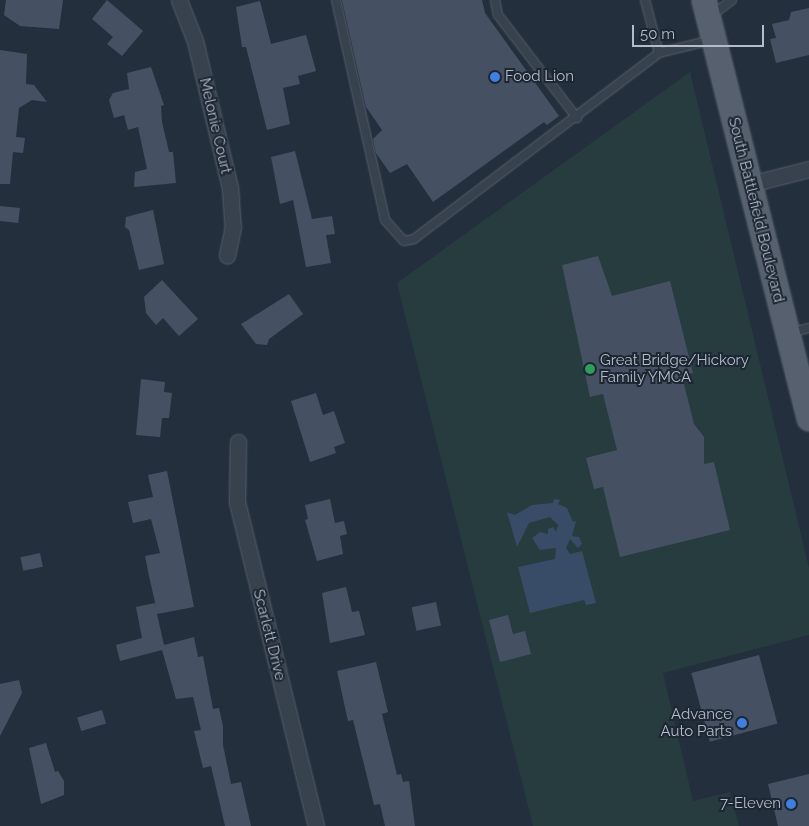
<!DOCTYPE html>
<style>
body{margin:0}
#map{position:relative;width:809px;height:826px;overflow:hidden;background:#242f3e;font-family:Raleway,sans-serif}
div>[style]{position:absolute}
.green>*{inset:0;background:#263c3f}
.water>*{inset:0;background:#394c67}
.building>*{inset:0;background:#455162;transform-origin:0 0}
.roads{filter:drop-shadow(0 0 1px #565f6c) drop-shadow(0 0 1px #565f6c)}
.service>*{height:8px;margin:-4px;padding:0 4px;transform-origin:4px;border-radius:4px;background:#38414e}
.minor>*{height:15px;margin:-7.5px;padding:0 7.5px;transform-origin:7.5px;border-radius:7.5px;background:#38414e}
.primary>*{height:24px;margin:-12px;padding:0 12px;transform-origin:12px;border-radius:12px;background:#56606e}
.dots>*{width:14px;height:14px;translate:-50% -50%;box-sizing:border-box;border:2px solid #1d2633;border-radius:50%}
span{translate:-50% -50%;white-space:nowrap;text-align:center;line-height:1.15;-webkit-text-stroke:4px #1d2633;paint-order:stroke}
.poi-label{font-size:15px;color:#b4bcc9}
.left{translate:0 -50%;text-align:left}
.right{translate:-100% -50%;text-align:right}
.street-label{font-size:15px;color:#b4bcc9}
.scale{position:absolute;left:632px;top:25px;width:132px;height:22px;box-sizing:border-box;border:2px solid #b4bcc9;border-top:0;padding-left:6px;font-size:15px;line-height:18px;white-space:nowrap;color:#b4bcc9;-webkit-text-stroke:4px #1d2633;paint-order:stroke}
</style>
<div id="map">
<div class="green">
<div style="clip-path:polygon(690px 72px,809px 568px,809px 635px,663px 673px,693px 801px,730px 792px,739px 826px,533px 826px,397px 283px)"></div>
</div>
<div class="water">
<div style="clip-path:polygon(554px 499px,560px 500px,558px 504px,567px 508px,573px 522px,576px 521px,572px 536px,579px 537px,582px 544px,578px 548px,570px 539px,566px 548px,570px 554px,582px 551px,596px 603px,586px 605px,584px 600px,530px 613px,518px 567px,555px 559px,556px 548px,540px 550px,532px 538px,540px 532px,548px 534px,548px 529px,553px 527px,556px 532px,558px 525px,550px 517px,529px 523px,517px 547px,507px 512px,515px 515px,532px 505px,553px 503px)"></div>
</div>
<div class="building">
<div style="clip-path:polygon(6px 0,63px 0,59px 29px,20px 26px,4px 15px)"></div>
<div style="clip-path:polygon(107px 0,143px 31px,122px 56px,107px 44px,113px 37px,92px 19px)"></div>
<div style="clip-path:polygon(342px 0,482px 0,485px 13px,559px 116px,547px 125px,544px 122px,433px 202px,407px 164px,390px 173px,376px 153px,373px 139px,382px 130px,366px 107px)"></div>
<div style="clip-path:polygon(260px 1px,271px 44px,306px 35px,316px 71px,298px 76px,300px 84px,283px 88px,290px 124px,267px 130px,246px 47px,242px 47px,236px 7px)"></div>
<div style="clip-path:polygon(809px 8px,809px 55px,776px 63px,770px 39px,776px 38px,772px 24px,789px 20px,791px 12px)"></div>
<div style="clip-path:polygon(0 50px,27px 54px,26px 84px,34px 85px,47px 102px,32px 100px,19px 108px,16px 137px,25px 138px,23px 153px,13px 152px,10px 184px,0 184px)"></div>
<div style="clip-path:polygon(151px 67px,164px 105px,161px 106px,162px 122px,169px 152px,173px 152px,176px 183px,134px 187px,135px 172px,147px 169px,138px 127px,128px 130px,124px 115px,114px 118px,109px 100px,113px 93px,129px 89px,127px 73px)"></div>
<div style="clip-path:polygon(295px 151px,312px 219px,332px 216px,335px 234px,326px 235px,331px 263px,306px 267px,293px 200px,280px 204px,271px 157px)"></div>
<div style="left:0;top:206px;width:20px;height:15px;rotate:6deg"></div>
<div style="clip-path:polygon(153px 210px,164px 264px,139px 270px,129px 230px,125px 227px,126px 217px)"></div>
<div style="clip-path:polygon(598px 256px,612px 296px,670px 281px,693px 373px,682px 376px,694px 424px,704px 437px,704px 464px,714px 462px,730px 530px,620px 557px,603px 487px,594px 489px,586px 458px,617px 450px,603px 394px,590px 397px,562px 265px)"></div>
<div style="clip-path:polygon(162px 280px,198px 319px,179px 336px,163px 318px,156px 325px,146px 313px,144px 297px)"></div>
<div style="clip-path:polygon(289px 294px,303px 314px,269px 339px,267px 345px,256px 344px,241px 324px)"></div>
<div style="clip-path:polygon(141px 379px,165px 382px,164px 392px,172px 393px,169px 418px,162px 418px,160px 437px,136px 435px)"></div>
<div style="clip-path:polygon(316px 393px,323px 415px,334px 411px,345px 443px,334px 447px,336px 453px,310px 462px,291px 401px)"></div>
<div style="clip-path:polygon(167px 471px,194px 607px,157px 614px,164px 645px,194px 637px,198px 657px,203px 656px,213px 709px,219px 708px,223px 726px,223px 745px,231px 784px,241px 782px,251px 826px,225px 826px,211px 766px,203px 768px,194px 731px,201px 730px,193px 697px,176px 699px,162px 650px,120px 661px,116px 645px,142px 638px,136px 607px,155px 603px,157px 611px,149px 576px,145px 556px,160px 553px,151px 519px,133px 523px,128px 502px,153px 497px,148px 475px)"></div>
<div style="clip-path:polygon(330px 499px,335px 523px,344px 521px,347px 534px,340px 536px,343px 554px,317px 561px,305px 520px,308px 519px,305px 505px)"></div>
<div style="left:40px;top:553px;width:14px;height:20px;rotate:78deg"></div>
<div style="clip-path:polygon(346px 587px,352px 612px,359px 611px,365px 635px,330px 643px,322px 593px)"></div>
<div style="left:436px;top:602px;width:24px;height:25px;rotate:78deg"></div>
<div style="clip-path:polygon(508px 615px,513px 634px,525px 631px,531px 654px,500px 662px,489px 620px)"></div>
<div style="left:759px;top:655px;width:71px;height:70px;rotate:75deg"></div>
<div style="clip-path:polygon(376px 662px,388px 712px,382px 714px,397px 775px,401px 774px,403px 782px,409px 781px,415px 826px,385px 826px,380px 804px,374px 805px,353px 720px,348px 721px,337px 671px)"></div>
<div style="clip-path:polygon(19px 680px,22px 693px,0 736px,0 684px)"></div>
<div style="left:102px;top:710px;width:14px;height:26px;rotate:73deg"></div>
<div style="clip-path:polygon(46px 743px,55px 772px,58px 771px,64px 781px,64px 795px,41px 804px,29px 748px)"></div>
<div style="clip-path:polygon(809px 774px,809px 826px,778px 826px,768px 784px)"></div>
</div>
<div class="roads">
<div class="service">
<div style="left:336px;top:0;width:225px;rotate:77.4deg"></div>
<div style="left:385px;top:220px;width:28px;rotate:48deg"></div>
<div style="left:404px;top:241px;width:10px;rotate:-11deg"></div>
<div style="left:414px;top:239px;width:308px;rotate:-37.2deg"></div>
<div style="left:659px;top:53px;width:55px;rotate:-13.8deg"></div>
<div style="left:495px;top:0;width:15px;rotate:79deg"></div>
<div style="left:498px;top:15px;width:130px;rotate:52.5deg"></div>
<div style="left:645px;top:0;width:55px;rotate:75.2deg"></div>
<div style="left:712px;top:15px;width:25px;rotate:-37deg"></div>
<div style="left:789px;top:333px;width:21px;rotate:-14deg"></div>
</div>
<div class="minor">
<div style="left:179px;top:0;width:44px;rotate:68.7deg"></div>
<div style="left:195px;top:41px;width:151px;rotate:76.6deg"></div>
<div style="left:230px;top:188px;width:39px;rotate:86deg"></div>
<div style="left:233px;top:227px;width:29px;rotate:102deg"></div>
<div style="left:750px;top:184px;width:61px;rotate:-14.3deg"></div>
<div style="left:238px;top:442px;width:60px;rotate:91deg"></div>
<div style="left:237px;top:502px;width:333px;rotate:76.3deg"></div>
</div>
<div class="primary">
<div style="left:704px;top:0;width:432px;rotate:75.9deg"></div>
</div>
</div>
<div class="dots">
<div style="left:495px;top:77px;background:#3f7fe0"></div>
<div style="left:590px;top:369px;background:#2e9e5b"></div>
<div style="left:742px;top:723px;background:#3f7fe0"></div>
<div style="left:791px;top:804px;background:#3f7fe0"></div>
</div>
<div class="poi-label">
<span class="left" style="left:505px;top:77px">Food Lion</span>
<span class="left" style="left:600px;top:369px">Great Bridge/Hickory<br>Family YMCA</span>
<span class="right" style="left:732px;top:723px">Advance<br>Auto Parts</span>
<span class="right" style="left:781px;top:804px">7-Eleven</span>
</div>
<div class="street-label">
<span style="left:215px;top:126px;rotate:77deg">Melonie Court</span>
<span style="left:756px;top:210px;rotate:76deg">South Battlefield Boulevard</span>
<span style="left:269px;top:635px;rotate:76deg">Scarlett Drive</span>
</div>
<div class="scale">50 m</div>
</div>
